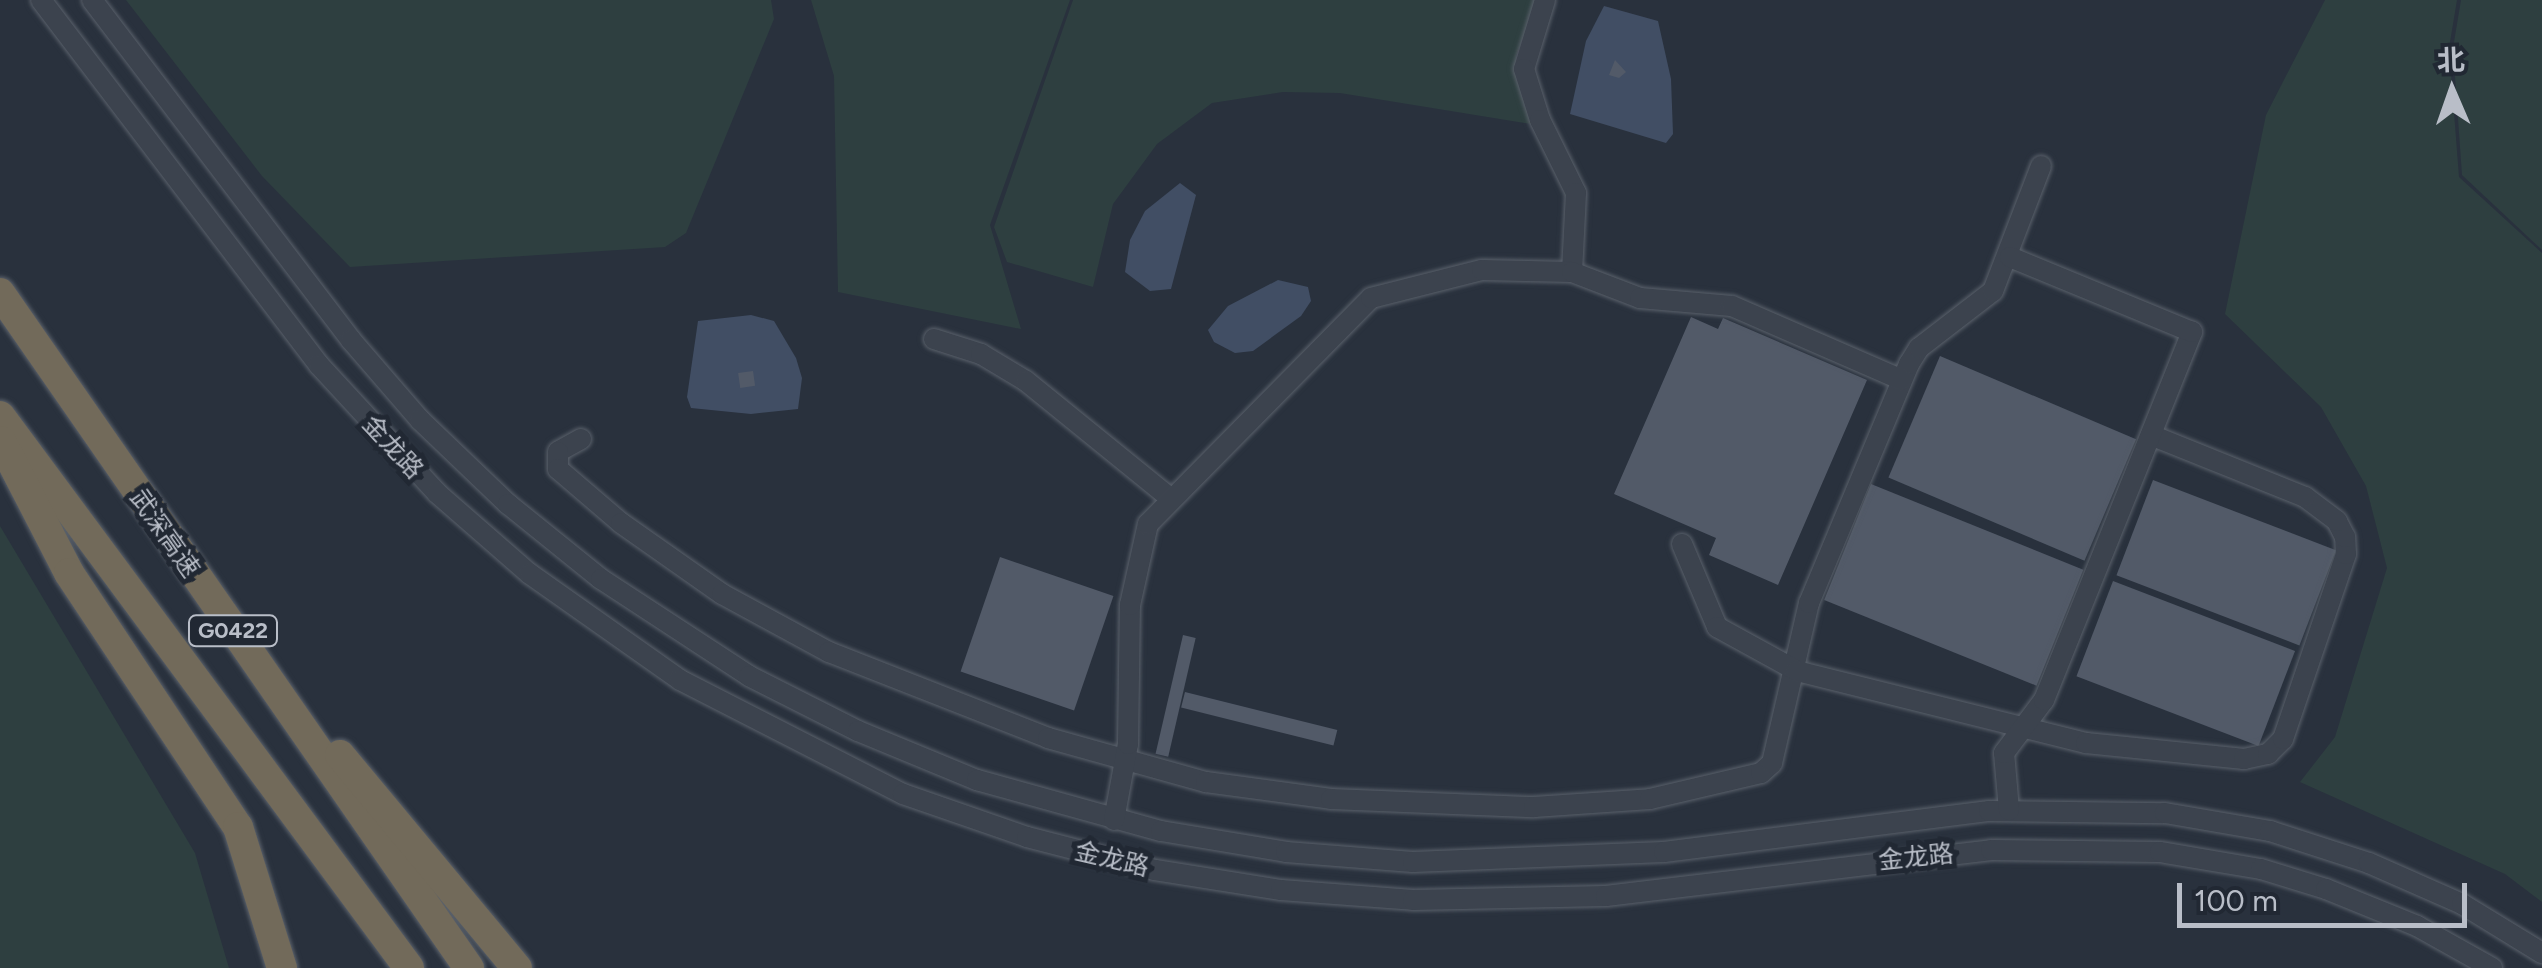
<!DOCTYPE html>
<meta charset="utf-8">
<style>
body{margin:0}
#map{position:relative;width:2542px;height:968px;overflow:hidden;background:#29313d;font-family:Figtree,"Noto Sans SC",sans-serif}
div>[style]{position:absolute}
.green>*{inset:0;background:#2e3f40}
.water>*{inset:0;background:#414e64}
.building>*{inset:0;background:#525a68;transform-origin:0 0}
.roads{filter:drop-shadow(0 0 2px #5a616b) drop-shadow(0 0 2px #5a616b)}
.minor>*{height:20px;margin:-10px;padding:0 10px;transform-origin:10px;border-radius:10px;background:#3c434e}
.highway>*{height:30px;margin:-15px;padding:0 15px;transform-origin:15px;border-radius:15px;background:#726a5a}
span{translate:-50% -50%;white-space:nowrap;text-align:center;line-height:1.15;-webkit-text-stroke:10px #212833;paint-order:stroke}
.shield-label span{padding:2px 8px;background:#212833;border:2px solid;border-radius:8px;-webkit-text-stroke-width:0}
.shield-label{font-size:22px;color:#b9bec8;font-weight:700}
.street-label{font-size:25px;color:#b9bec8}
.north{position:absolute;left:2402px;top:40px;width:100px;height:100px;-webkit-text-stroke:8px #212833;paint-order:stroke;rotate:358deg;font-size:28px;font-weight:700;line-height:40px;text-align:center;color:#b9bec8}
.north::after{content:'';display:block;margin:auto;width:35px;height:45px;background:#b9bec8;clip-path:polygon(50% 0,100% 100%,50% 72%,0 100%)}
.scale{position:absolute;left:2177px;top:883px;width:290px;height:45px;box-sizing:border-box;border:5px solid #b9bec8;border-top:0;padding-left:12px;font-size:30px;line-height:35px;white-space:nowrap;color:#b9bec8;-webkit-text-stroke:8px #212833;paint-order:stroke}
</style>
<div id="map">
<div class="green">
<div style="clip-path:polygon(126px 0,771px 0,774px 19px,686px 233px,665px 247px,350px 267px,262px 176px)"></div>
<div style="clip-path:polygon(811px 0,1070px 0,990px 225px,1021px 329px,838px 292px,834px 76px)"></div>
<div style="clip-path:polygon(1073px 0,1538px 0,1516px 56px,1531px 124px,1340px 93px,1283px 92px,1212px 103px,1157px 144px,1113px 204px,1093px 287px,1007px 262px,994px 227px)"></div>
<div style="clip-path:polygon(2325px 0,2457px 0,2449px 48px,2459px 177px,2542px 253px,2542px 902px,2505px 874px,2300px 782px,2335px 737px,2387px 568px,2366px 486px,2321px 407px,2225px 314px,2266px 115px)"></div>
<div style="clip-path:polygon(2461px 0,2542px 0,2542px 250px,2462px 175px,2453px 48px)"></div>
<div style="clip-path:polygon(0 526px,195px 853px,229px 968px,0 968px)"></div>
</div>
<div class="water">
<div style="clip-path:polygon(1604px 6px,1658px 21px,1671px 79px,1673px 134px,1666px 143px,1570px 114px,1586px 41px)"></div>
<div style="clip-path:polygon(1180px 183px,1196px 195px,1171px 289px,1150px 291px,1125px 272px,1130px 240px,1145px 211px)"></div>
<div style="clip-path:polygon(1278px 280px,1308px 287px,1311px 301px,1301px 316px,1253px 351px,1235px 353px,1214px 342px,1208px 330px,1228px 306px)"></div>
<div style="clip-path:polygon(751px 315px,774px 321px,796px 358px,802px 378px,798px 409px,751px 414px,691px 408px,687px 397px,698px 321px)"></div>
</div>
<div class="building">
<div style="clip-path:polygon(1615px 60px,1626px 72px,1619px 78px,1609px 75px)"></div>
<div style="clip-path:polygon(1691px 317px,1718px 329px,1723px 318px,1867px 380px,1778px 585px,1709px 555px,1716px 538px,1614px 494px)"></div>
<div style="left:1940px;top:356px;width:213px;height:132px;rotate:23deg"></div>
<div style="left:753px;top:371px;width:15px;height:15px;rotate:82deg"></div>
<div style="left:2153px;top:480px;width:196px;height:102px;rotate:21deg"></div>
<div style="left:1871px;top:484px;width:229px;height:125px;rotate:22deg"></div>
<div style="left:1000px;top:557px;width:120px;height:121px;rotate:19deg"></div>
<div style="left:2113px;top:581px;width:195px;height:102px;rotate:21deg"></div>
<div style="left:1183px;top:635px;width:13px;height:122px;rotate:13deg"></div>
<div style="left:1185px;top:692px;width:157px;height:16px;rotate:14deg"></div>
</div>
<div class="roads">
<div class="minor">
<div style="left:41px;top:0;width:459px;rotate:52.7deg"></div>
<div style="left:319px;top:365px;width:174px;rotate:47.3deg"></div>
<div style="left:437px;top:493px;width:123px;rotate:41.1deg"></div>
<div style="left:530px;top:574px;width:184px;rotate:35.2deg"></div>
<div style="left:680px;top:680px;width:250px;rotate:27.1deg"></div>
<div style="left:903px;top:794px;width:131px;rotate:19.1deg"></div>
<div style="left:1027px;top:837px;width:132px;rotate:14.5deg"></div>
<div style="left:1155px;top:870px;width:128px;rotate:9deg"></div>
<div style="left:1281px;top:890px;width:132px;rotate:4.3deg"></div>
<div style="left:1413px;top:900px;width:193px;rotate:-1.2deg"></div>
<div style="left:1606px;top:896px;width:388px;rotate:-6.8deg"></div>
<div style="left:1991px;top:850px;width:169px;rotate:0.7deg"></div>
<div style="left:2160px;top:852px;width:102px;rotate:9.6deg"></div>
<div style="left:2261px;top:869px;width:68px;rotate:17.1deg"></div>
<div style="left:2326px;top:889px;width:98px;rotate:22.1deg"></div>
<div style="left:2417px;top:926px;width:86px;rotate:29.2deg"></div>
<div style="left:92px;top:0;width:427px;rotate:52.7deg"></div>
<div style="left:351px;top:340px;width:106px;rotate:49.2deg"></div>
<div style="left:420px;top:420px;width:122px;rotate:43.7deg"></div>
<div style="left:508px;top:504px;width:119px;rotate:38.9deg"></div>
<div style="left:601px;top:579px;width:177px;rotate:33.2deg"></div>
<div style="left:749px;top:676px;width:122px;rotate:26.8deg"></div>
<div style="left:858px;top:731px;width:129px;rotate:22.4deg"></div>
<div style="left:977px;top:780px;width:191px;rotate:15.5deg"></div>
<div style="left:1161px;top:831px;width:127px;rotate:9.5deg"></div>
<div style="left:1286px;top:852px;width:127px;rotate:4.5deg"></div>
<div style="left:1413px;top:862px;width:251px;rotate:-2.3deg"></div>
<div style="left:1664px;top:852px;width:328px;rotate:-7.2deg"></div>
<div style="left:1989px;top:811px;width:176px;rotate:0.7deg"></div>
<div style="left:2165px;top:813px;width:107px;rotate:9.7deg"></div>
<div style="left:2270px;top:831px;width:104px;rotate:17.9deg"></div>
<div style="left:2369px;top:863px;width:102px;rotate:23.8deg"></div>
<div style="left:2462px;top:904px;width:94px;rotate:31.5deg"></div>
<div style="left:1545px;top:0;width:72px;rotate:106.9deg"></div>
<div style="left:1524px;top:69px;width:53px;rotate:72.6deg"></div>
<div style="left:1540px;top:120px;width:81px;rotate:63.7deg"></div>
<div style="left:1576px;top:193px;width:79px;rotate:92.9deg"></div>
<div style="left:934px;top:339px;width:49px;rotate:17.7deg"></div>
<div style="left:981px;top:354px;width:52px;rotate:31deg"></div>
<div style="left:1026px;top:381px;width:186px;rotate:39.1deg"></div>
<div style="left:581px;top:439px;width:26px;rotate:151deg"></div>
<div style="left:558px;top:452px;width:17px;rotate:90deg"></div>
<div style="left:558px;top:469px;width:83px;rotate:40.6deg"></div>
<div style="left:621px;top:523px;width:123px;rotate:35.1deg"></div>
<div style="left:722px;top:594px;width:122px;rotate:28.5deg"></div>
<div style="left:829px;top:652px;width:235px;rotate:21.4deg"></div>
<div style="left:1048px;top:738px;width:164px;rotate:15.6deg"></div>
<div style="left:1206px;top:782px;width:126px;rotate:7.7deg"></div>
<div style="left:1331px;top:799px;width:203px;rotate:2.3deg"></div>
<div style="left:1534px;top:807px;width:116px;rotate:-3.9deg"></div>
<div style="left:1650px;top:799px;width:114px;rotate:-13.2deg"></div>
<div style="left:1761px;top:773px;width:15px;rotate:-42deg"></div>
<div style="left:1772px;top:763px;width:164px;rotate:-77deg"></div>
<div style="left:1809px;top:603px;width:259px;rotate:-67.3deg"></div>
<div style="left:1909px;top:364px;width:19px;rotate:-58deg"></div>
<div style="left:1919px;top:348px;width:93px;rotate:-37.6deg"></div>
<div style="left:1993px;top:291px;width:134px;rotate:-69deg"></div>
<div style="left:1682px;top:544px;width:90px;rotate:67.1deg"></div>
<div style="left:1717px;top:627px;width:91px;rotate:28.8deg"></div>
<div style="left:1797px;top:671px;width:298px;rotate:14deg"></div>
<div style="left:2086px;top:743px;width:159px;rotate:5.8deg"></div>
<div style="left:2244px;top:759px;width:25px;rotate:-12deg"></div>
<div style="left:2268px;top:754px;width:21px;rotate:-45deg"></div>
<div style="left:2283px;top:739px;width:195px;rotate:-71.2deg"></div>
<div style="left:2346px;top:554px;width:17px;rotate:-93deg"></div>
<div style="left:2345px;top:537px;width:18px;rotate:-117deg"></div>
<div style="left:2337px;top:521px;width:40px;rotate:-143deg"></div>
<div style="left:2305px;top:497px;width:166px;rotate:-158.1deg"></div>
<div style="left:2009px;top:810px;width:57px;rotate:-95deg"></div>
<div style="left:2004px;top:753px;width:66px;rotate:-53deg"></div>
<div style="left:2044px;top:700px;width:397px;rotate:-68.1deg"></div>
<div style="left:2192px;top:332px;width:197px;rotate:-157.6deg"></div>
<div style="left:1114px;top:820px;width:77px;rotate:-79.6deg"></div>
<div style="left:1128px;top:744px;width:139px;rotate:-89.2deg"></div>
<div style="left:1130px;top:605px;width:83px;rotate:-77.5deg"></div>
<div style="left:1148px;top:524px;width:317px;rotate:-45.4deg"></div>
<div style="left:1371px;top:298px;width:114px;rotate:-14.2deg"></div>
<div style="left:1482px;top:270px;width:90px;rotate:1.3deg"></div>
<div style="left:1572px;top:272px;width:73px;rotate:20.9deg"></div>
<div style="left:1640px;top:298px;width:92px;rotate:5deg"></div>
<div style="left:1732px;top:306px;width:185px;rotate:23.5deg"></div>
</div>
<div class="highway">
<div style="left:0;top:293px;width:822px;rotate:55.21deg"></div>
<div style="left:0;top:416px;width:687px;rotate:53.46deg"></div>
<div style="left:1px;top:441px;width:148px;rotate:62.7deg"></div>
<div style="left:69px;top:573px;width:305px;rotate:56.4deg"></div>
<div style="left:238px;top:827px;width:148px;rotate:72.7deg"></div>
<div style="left:340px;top:755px;width:277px;rotate:50.3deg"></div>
</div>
</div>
<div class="shield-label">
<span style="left:233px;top:631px">G0422</span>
</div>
<div class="street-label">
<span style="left:393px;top:447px;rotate:47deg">金龙路</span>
<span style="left:165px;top:533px;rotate:55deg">武深高速</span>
<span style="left:1916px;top:857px;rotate:-6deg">金龙路</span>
<span style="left:1112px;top:859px;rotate:13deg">金龙路</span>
</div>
<div class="north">北</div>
<div class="scale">100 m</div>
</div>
